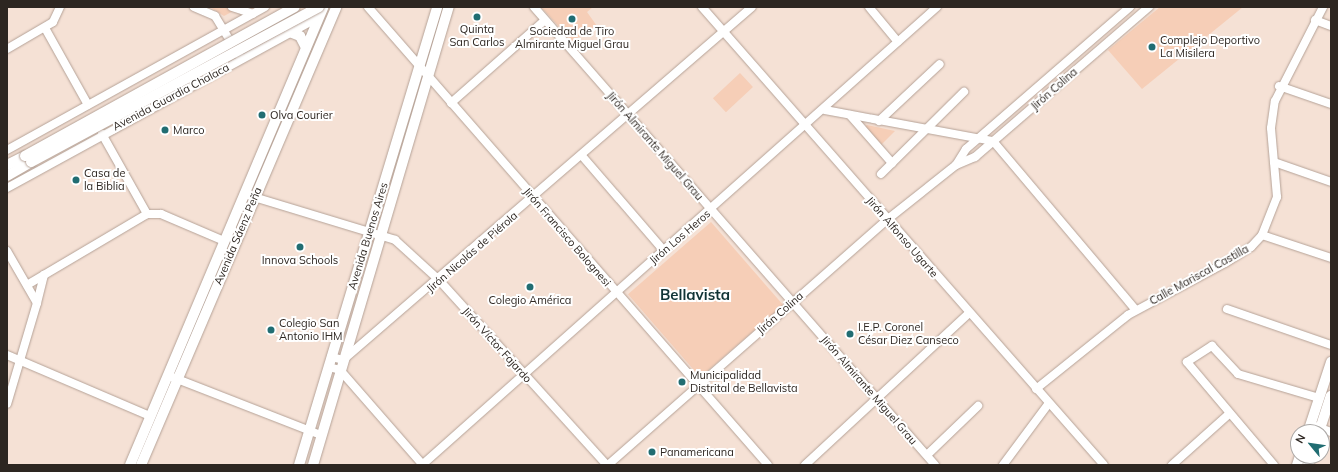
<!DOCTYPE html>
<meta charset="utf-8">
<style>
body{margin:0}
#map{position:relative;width:1338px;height:472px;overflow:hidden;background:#f5e1d5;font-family:Mulish,sans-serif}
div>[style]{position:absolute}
.green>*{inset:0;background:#f6ceb7;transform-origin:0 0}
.roads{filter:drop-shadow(0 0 1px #b5a297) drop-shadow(0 0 1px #b5a297)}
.minor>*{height:8px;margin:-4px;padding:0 4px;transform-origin:4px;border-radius:4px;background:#fff}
.major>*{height:10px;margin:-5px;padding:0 5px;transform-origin:5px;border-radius:5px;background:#fff}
.bridges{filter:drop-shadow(0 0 1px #b5a297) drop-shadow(0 0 1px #b5a297)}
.major-bridge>*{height:10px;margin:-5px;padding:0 5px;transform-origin:5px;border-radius:5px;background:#fff}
.dots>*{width:11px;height:11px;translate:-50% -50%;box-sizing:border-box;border:2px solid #fff;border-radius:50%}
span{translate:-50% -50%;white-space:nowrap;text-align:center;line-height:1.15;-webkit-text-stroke:4px #fff;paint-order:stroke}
.poi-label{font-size:11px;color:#2d2621}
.left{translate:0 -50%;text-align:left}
.street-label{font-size:11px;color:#2d2621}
.district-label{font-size:15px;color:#113436;font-weight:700}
.frame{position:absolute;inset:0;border:8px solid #2d2621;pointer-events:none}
.north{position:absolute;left:1290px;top:424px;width:40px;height:40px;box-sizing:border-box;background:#fff;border:1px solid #aba8a6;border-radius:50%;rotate:299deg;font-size:11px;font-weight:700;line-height:16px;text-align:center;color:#2d2621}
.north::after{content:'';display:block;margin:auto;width:14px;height:18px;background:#216d72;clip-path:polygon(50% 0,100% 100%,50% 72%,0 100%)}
</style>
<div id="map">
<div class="green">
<div style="clip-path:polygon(210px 7px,232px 7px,237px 9px,224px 16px)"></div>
<div style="clip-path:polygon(541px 7px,593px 7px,587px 12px,597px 26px,572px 41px)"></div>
<div style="clip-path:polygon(1160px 7px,1243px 7px,1142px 89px,1108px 50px)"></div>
<div style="left:740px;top:73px;width:19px;height:37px;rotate:47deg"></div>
<div style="clip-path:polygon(867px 125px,895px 131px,881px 145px,864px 128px)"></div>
<div style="left:711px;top:222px;width:110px;height:110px;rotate:49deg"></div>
</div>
<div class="roads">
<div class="minor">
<div style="left:194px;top:7px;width:23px;rotate:23deg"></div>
<div style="left:215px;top:16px;width:48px;rotate:58.6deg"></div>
<div style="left:232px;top:7px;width:22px;rotate:18deg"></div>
<div style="left:368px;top:7px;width:608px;rotate:48.87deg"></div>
<div style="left:534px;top:7px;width:609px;rotate:48.8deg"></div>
<div style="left:702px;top:7px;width:609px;rotate:48.73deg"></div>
<div style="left:869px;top:7px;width:45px;rotate:50.4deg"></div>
<div style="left:1315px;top:20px;width:17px;rotate:21deg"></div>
<div style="left:45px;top:28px;width:88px;rotate:60.8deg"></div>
<div style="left:7px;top:49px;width:53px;rotate:-30.4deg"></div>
<div style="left:53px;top:22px;width:17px;rotate:-65deg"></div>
<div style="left:1279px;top:86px;width:55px;rotate:19.1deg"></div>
<div style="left:451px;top:103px;width:125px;rotate:-41.4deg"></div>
<div style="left:825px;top:110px;width:171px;rotate:10.5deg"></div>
<div style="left:993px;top:141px;width:221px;rotate:49.8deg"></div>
<div style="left:850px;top:115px;width:64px;rotate:48.8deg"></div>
<div style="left:879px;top:121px;width:83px;rotate:-43.1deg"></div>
<div style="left:102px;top:134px;width:92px;rotate:60.6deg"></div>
<div style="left:147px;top:214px;width:14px"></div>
<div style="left:161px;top:214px;width:69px;rotate:23.2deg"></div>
<div style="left:7px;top:150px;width:295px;rotate:-29deg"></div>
<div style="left:583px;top:157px;width:124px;rotate:49.2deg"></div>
<div style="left:1274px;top:162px;width:60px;rotate:19.3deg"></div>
<div style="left:956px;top:165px;width:19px;rotate:-58deg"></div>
<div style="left:966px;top:149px;width:217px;rotate:-40.9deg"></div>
<div style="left:881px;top:174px;width:117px;rotate:-44.7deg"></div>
<div style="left:7px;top:188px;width:356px;rotate:-28.7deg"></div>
<div style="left:244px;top:194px;width:158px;rotate:16.9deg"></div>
<div style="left:395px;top:240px;width:59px;rotate:42.3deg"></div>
<div style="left:439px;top:280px;width:250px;rotate:47.8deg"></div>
<div style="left:1262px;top:235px;width:73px;rotate:18.4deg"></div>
<div style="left:7px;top:251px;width:60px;rotate:60deg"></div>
<div style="left:37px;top:303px;width:105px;rotate:106.5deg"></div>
<div style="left:27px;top:285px;width:139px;rotate:-30.6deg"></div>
<div style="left:37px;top:303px;width:29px;rotate:-76deg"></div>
<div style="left:1227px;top:309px;width:110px;rotate:19.1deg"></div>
<div style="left:7px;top:355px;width:155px;rotate:23.1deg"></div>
<div style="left:332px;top:357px;width:11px;rotate:15deg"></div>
<div style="left:343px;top:360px;width:540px;rotate:-40.8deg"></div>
<div style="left:329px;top:367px;width:11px;rotate:15deg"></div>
<div style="left:340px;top:370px;width:126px;rotate:48.9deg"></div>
<div style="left:172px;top:377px;width:160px;rotate:21.3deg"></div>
<div style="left:1036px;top:389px;width:118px;rotate:-38.8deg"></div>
<div style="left:1128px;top:315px;width:110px;rotate:-28.2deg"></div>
<div style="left:1225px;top:263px;width:31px;rotate:-32deg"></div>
<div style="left:1251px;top:247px;width:16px;rotate:-47deg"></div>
<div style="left:1262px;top:235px;width:41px;rotate:-68.5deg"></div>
<div style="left:1277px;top:197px;width:69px;rotate:-95deg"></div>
<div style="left:1271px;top:128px;width:27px;rotate:-82deg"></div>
<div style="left:1275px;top:101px;width:106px;rotate:-62.9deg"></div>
<div style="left:1315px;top:426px;width:17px;rotate:21deg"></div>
<div style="left:927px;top:455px;width:71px;rotate:-43.9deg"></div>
<div style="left:422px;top:465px;width:689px;rotate:-41.65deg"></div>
<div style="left:608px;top:465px;width:373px;rotate:-41.3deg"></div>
<div style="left:888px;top:219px;width:87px;rotate:-38.5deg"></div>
<div style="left:956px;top:165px;width:21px;rotate:-23deg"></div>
<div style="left:975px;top:157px;width:230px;rotate:-40.8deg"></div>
<div style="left:805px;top:465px;width:224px;rotate:-42.8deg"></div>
<div style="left:1003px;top:465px;width:77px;rotate:-53.4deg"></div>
<div style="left:1172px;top:465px;width:76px;rotate:-41.8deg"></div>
<div style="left:1274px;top:465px;width:135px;rotate:-130.2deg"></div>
<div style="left:1187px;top:362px;width:30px;rotate:-33deg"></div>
<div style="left:1212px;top:346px;width:38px;rotate:47deg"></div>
<div style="left:1238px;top:374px;width:84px;rotate:16.5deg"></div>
</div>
<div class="major">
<div style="left:290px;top:32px;width:11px;rotate:22deg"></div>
<div style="left:300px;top:36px;width:13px;rotate:63deg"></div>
<div style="left:7px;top:165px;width:20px;rotate:-27deg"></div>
<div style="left:7px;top:176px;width:28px;rotate:-30deg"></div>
<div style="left:1308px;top:432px;width:74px;rotate:-71.8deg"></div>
<div style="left:1319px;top:432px;width:38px;rotate:-72deg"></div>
<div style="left:130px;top:465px;width:497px;rotate:-67.1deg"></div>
<div style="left:141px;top:465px;width:498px;rotate:-66.9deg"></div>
<div style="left:299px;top:465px;width:478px;rotate:-73.2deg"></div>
<div style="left:313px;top:465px;width:478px;rotate:-73.5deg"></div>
<div style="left:1297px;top:465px;width:9px;rotate:-72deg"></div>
<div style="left:1308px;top:465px;width:9px;rotate:-72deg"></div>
</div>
</div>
<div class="bridges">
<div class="major-bridge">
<div style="left:25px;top:156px;width:308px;rotate:-28.9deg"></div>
<div style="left:31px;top:162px;width:327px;rotate:-28.3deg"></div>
</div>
</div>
<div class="dots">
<div style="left:477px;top:17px;background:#216d72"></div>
<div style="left:572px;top:19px;background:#216d72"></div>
<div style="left:1152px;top:47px;background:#216d72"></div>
<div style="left:262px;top:115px;background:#216d72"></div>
<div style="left:165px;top:130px;background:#216d72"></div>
<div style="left:76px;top:180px;background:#216d72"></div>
<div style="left:300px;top:247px;background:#216d72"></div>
<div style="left:530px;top:287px;background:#216d72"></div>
<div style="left:271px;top:330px;background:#216d72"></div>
<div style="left:850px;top:334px;background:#216d72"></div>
<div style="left:682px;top:382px;background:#216d72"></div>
<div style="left:652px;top:452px;background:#216d72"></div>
</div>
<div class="poi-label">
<span style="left:477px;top:36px">Quinta<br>San Carlos</span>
<span style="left:572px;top:38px">Sociedad de Tiro<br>Almirante Miguel Grau</span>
<span class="left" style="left:1160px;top:47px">Complejo Deportivo<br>La Misilera</span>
<span class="left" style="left:270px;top:115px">Olva Courier</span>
<span class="left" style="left:173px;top:130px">Marco</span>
<span class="left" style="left:84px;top:180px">Casa de<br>la Biblia</span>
<span style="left:300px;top:260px">Innova Schools</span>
<span style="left:530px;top:300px">Colegio América</span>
<span class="left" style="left:279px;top:330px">Colegio San<br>Antonio IHM</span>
<span class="left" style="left:858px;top:334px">I.E.P. Coronel<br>César Diez Canseco</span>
<span class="left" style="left:690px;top:382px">Municipalidad<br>Distrital de Bellavista</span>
<span class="left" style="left:660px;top:452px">Panamericana</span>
</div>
<div class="street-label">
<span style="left:1054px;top:89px;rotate:-41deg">Jirón Colina</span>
<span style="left:171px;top:97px;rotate:-28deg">Avenida Guardia Chalaca</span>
<span style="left:655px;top:146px;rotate:49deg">Jirón Almirante Miguel Grau</span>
<span style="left:238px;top:236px;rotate:-67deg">Avenida Sáenz Peña</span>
<span style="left:368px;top:236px;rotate:-73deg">Avenida Buenos Aires</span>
<span style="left:567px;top:237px;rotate:49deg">Jirón Francisco Bolognesi</span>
<span style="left:680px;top:237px;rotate:-41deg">Jirón Los Heros</span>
<span style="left:902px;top:237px;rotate:49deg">Jirón Alfonso Ugarte</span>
<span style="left:472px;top:252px;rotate:-41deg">Jirón Nicolás de Piérola</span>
<span style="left:1199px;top:275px;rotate:-29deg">Calle Mariscal Castilla</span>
<span style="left:780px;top:313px;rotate:-41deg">Jirón Colina</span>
<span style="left:497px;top:345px;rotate:48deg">Jirón Víctor Fajardo</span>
<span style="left:869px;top:390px;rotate:49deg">Jirón Almirante Miguel Grau</span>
</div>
<div class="district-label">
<span style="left:695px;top:295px">Bellavista</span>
</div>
<div class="frame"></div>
<div class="north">N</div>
</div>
